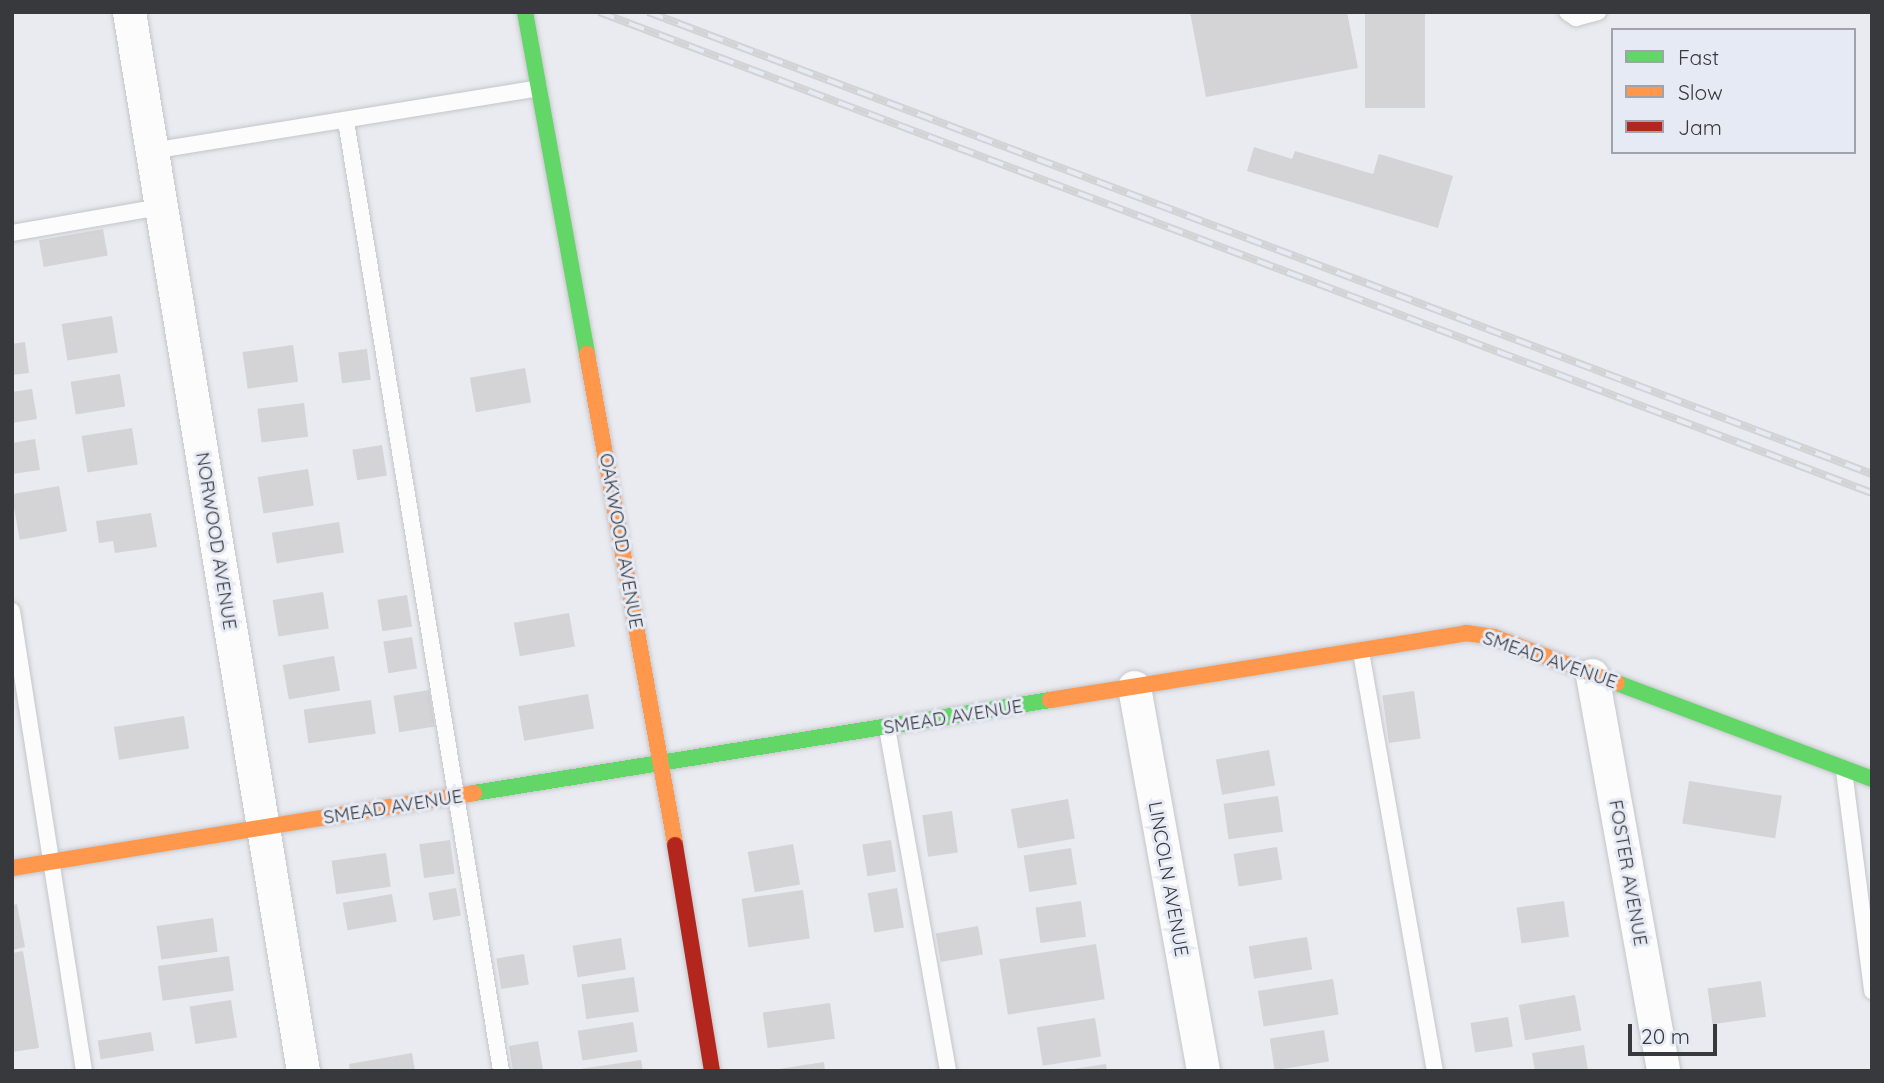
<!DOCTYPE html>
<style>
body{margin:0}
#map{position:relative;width:1884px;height:1083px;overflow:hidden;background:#eaebf0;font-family:Quicksand,sans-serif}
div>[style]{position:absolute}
.building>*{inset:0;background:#d4d3d5;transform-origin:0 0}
.roads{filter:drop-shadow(0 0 2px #c4c6ca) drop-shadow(0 0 2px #c4c6ca)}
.lane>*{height:16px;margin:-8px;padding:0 8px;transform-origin:8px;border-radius:8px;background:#fcfcfd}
.street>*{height:33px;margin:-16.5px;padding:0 16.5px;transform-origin:16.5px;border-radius:16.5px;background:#fcfcfd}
.fast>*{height:16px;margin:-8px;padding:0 8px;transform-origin:8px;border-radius:8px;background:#63d668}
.slow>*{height:16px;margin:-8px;padding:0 8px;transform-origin:8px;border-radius:8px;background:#ff974d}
.jam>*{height:16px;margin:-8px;padding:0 8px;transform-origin:8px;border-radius:8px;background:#b3261e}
.rail>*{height:8px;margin-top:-4px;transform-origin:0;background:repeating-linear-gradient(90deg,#e6eaf4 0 16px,#d2d3d5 0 32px);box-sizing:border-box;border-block:2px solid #d2d3d5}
span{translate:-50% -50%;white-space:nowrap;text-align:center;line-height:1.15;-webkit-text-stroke:6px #e6eaf4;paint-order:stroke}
.street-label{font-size:19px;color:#38393d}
.frame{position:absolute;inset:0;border:14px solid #38393d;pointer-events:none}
.legend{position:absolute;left:1611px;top:28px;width:245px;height:126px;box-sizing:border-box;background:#e6eaf4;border:2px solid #a0a3ab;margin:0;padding:9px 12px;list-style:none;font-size:21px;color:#38393d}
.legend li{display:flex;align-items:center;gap:14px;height:35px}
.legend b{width:35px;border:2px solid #a0a3ab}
.scale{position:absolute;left:1628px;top:1024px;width:89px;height:32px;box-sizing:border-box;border:4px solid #38393d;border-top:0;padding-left:9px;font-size:21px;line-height:24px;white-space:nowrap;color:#38393d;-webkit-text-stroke:5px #e6eaf4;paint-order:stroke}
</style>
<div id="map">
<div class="building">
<div style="clip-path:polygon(1190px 12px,1347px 12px,1358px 68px,1206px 97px)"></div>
<div style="left:1365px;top:12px;width:60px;height:96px"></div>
<div style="clip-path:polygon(1254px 147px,1292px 159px,1295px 151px,1373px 174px,1379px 154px,1453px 176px,1438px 228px,1247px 171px)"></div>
<div style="left:103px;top:229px;width:27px;height:65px;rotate:80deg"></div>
<div style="left:112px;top:316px;width:37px;height:51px;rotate:81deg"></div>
<div style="clip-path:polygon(25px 342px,29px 373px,12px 375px,12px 344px)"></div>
<div style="left:293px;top:345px;width:37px;height:51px;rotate:82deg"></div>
<div style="left:367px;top:349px;width:31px;height:29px;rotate:83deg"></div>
<div style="left:525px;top:368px;width:35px;height:56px;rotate:80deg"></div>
<div style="left:120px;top:374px;width:33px;height:50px;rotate:81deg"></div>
<div style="clip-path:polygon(32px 389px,37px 419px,12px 423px,12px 392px)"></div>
<div style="left:304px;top:403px;width:34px;height:47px;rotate:83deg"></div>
<div style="left:132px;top:428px;width:37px;height:51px;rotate:81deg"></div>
<div style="clip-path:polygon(35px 439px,40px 470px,12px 474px,12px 443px)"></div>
<div style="left:382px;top:445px;width:31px;height:30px;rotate:81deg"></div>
<div style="left:308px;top:469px;width:37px;height:51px;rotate:81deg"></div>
<div style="left:59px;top:486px;width:46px;height:48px;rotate:80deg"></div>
<div style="clip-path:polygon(151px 513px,157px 547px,115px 553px,113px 541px,99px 543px,96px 521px)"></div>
<div style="left:339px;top:522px;width:31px;height:68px;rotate:81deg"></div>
<div style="left:323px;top:592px;width:37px;height:51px;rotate:81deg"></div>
<div style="left:407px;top:595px;width:32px;height:30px;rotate:81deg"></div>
<div style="left:569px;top:613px;width:34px;height:56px;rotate:80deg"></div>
<div style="left:412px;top:637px;width:32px;height:29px;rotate:81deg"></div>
<div style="left:334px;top:656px;width:35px;height:52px;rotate:80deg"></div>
<div style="left:429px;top:690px;width:37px;height:36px;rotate:81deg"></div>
<div style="left:1414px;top:691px;width:48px;height:32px;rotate:82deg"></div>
<div style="left:588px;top:694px;width:35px;height:71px;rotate:80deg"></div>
<div style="left:371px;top:700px;width:34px;height:68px;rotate:82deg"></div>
<div style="left:184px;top:716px;width:33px;height:71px;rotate:81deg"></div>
<div style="left:1269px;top:750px;width:36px;height:54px;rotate:80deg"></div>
<div style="left:1689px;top:781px;width:94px;height:43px;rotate:9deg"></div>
<div style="left:1278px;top:796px;width:36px;height:55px;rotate:82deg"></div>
<div style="left:1068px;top:799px;width:40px;height:58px;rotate:80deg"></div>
<div style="left:952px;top:811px;width:42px;height:30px;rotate:82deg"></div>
<div style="left:450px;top:840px;width:34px;height:31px;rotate:82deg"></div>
<div style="left:891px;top:840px;width:32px;height:29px;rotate:81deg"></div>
<div style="left:793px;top:844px;width:41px;height:46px;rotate:80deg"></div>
<div style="left:1277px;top:847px;width:33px;height:44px;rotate:81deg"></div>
<div style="left:1071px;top:848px;width:37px;height:48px;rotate:81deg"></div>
<div style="left:386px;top:853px;width:34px;height:55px;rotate:82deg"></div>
<div style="left:456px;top:888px;width:28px;height:28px;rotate:80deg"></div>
<div style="left:897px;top:888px;width:40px;height:30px;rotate:80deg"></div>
<div style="left:803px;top:890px;width:49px;height:62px;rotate:82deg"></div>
<div style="left:392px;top:894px;width:28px;height:50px;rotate:80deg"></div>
<div style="left:1081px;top:901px;width:36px;height:46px;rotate:82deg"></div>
<div style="left:1564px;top:901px;width:36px;height:48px;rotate:82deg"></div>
<div style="clip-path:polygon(17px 904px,25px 947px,12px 950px,12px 905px)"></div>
<div style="left:213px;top:918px;width:34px;height:57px;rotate:82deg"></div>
<div style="left:978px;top:926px;width:29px;height:43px;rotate:80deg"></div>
<div style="left:1307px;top:937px;width:33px;height:59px;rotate:81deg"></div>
<div style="left:621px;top:938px;width:32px;height:49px;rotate:81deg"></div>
<div style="left:1096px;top:944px;width:56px;height:98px;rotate:81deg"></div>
<div style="clip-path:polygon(23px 951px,39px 1048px,12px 1052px,12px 953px)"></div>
<div style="left:524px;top:954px;width:31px;height:28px;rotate:81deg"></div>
<div style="left:229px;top:956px;width:35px;height:72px;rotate:82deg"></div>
<div style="left:634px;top:977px;width:35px;height:53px;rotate:82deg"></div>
<div style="left:1333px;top:979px;width:36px;height:76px;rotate:81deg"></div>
<div style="left:1761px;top:981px;width:36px;height:54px;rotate:82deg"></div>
<div style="left:1575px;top:995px;width:36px;height:57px;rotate:80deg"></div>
<div style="left:231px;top:1000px;width:38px;height:42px;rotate:81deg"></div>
<div style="left:830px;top:1003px;width:36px;height:68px;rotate:82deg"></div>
<div style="left:1508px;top:1017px;width:30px;height:38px;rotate:81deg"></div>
<div style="left:1095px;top:1018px;width:39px;height:59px;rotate:81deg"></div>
<div style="left:633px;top:1022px;width:30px;height:56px;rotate:81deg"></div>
<div style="left:1324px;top:1030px;width:32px;height:55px;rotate:81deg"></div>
<div style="left:151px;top:1032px;width:19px;height:54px;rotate:81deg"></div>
<div style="clip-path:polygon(538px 1041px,543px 1070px,513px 1071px,509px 1046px)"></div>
<div style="clip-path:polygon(1584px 1045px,1588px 1071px,1535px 1071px,1532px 1053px)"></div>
<div style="clip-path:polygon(412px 1053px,415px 1071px,350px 1071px,349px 1064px)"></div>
<div style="clip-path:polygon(641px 1060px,643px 1071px,580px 1071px,580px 1069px)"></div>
<div style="clip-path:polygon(824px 1062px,825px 1071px,779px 1071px,779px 1069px)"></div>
<div style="clip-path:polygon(1106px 1064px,1107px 1071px,1073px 1071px,1073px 1069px)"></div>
</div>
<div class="roads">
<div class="lane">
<div style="left:1567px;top:12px;width:11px;rotate:34deg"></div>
<div style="left:1576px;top:18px;width:23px;rotate:-15deg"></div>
<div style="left:346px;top:121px;width:963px;rotate:80.73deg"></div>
<div style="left:151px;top:151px;width:393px;rotate:-9.2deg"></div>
<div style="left:12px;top:233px;width:150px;rotate:-10deg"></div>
<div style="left:12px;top:611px;width:466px;rotate:81.1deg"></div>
<div style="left:1361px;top:652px;width:425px;rotate:80deg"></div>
<div style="left:887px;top:728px;width:348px;rotate:79.9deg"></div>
<div style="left:1844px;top:771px;width:222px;rotate:82.7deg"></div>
</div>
<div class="street">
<div style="left:129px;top:12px;width:1073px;rotate:80.67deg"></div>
<div style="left:1592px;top:675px;width:402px;rotate:79.8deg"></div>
<div style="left:1134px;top:687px;width:390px;rotate:79.8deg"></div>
</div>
<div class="fast">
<div style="left:525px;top:12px;width:348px;rotate:79.7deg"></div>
<div style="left:1617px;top:683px;width:272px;rotate:20.6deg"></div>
<div style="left:474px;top:793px;width:583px;rotate:-9.17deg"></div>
</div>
<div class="slow">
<div style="left:587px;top:354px;width:499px;rotate:79.8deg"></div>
<div style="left:1050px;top:700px;width:421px;rotate:-9.1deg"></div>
<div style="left:1466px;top:633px;width:28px;rotate:8deg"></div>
<div style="left:1494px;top:637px;width:131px;rotate:20.5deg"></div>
<div style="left:12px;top:868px;width:468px;rotate:-9.2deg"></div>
</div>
<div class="jam">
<div style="left:675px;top:845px;width:229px;rotate:80.7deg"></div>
</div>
</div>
<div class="rail">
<div style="left:599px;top:12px;width:1361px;rotate:20.7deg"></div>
<div style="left:648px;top:12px;width:1308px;rotate:20.68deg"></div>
</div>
<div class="street-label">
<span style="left:216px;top:541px;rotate:81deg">NORWOOD AVENUE</span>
<span style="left:621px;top:541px;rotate:80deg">OAKWOOD AVENUE</span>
<span style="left:1550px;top:660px;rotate:19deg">SMEAD AVENUE</span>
<span style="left:953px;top:717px;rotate:-9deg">SMEAD AVENUE</span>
<span style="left:393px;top:807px;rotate:-9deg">SMEAD AVENUE</span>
<span style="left:1628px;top:873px;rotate:80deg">FOSTER AVENUE</span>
<span style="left:1168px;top:879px;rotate:80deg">LINCOLN AVENUE</span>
</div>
<div class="frame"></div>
<ul class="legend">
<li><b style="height:9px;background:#63d668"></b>Fast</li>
<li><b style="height:9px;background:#ff974d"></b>Slow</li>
<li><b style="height:9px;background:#b3261e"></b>Jam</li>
</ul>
<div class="scale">20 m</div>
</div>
